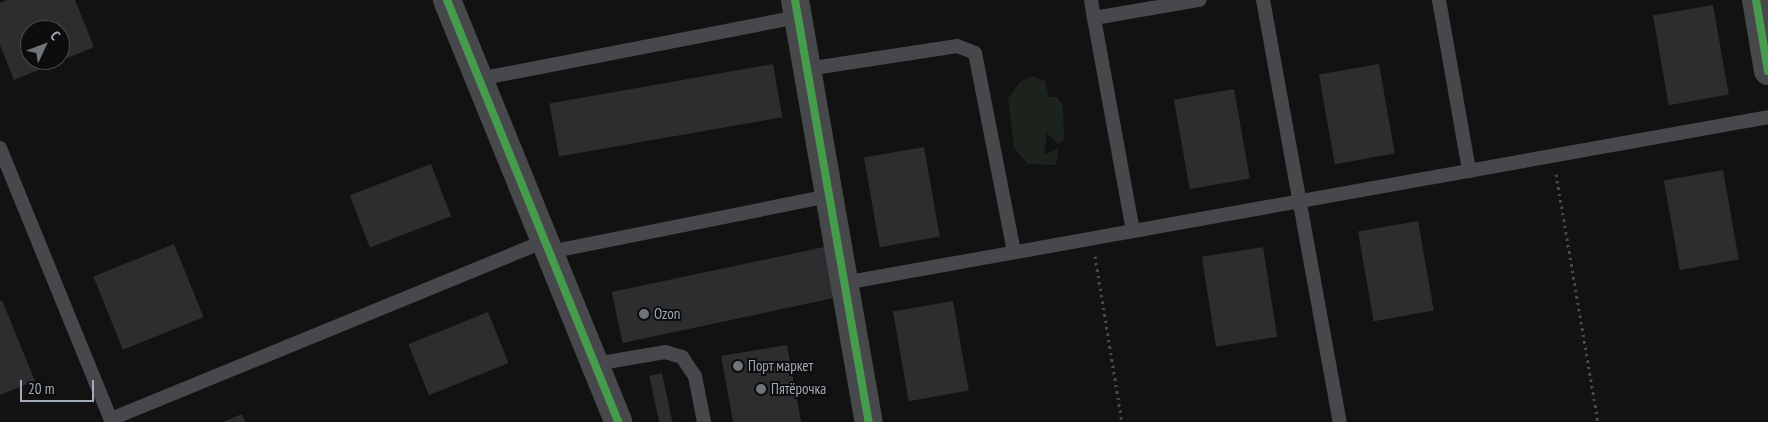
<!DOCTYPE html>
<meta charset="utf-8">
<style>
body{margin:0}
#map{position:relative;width:1768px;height:422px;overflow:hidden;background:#121213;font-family:"PT Sans Narrow",sans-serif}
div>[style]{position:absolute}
.green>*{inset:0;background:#1c231d}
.building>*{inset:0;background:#2c2d2e;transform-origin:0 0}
.path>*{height:3px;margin-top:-1.5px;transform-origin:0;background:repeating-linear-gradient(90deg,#484a4e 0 2.5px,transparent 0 6.5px)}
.service>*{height:14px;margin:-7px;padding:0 7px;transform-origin:7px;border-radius:7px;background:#47484c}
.minor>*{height:28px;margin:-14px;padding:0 14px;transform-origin:14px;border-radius:14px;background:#47484c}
.cycleway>*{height:8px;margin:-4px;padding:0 4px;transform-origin:4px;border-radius:4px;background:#469c4c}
.dots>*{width:14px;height:14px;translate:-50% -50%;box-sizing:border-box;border:2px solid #0d0d0e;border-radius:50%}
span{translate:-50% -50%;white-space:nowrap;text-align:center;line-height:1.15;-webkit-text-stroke:4px #0d0d0e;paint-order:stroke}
.poi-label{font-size:15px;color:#a2aab5}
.left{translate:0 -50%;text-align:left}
.north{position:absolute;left:20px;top:20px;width:50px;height:50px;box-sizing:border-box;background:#0d0d0e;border:1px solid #494c51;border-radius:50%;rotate:47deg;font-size:14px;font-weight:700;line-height:20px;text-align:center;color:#a2aab5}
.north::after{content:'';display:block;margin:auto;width:18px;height:22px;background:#70757c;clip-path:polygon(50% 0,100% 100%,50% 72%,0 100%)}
.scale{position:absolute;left:20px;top:380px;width:74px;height:22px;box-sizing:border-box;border:2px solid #a2aab5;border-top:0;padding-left:6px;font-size:15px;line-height:18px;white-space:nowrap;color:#a2aab5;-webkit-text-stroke:4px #0d0d0e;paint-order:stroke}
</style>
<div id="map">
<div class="green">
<div style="clip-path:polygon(1032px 76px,1045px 81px,1049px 97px,1057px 97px,1063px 106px,1064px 140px,1058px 144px,1047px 133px,1044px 154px,1059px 148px,1056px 165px,1028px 164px,1014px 148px,1008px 99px,1019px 83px)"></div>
</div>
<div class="building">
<div style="clip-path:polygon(evenodd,7px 0,75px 0,94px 47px,14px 80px,0 45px,0 3px,7px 0,30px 30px,60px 30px,60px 60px,30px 60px,30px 30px)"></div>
<div style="left:1713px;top:5px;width:91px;height:61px;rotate:80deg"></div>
<div style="left:773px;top:64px;width:54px;height:227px;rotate:80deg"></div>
<div style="left:1379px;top:64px;width:91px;height:61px;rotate:80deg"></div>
<div style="left:1234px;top:89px;width:91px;height:61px;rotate:80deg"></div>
<div style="left:924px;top:147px;width:91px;height:61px;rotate:80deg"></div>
<div style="left:431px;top:164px;width:56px;height:87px;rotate:69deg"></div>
<div style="left:1723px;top:170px;width:91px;height:60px;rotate:80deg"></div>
<div style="left:1418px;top:221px;width:91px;height:61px;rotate:80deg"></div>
<div style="left:174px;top:244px;width:79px;height:87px;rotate:68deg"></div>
<div style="left:824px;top:247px;width:52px;height:217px;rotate:78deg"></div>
<div style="left:1263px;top:247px;width:91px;height:62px;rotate:81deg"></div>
<div style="clip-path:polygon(2px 300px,35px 381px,0 395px,0 301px)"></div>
<div style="left:953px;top:301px;width:91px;height:61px;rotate:80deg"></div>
<div style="left:488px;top:312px;width:55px;height:86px;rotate:68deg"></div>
<div style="clip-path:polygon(787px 345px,801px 422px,733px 422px,721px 356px)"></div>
<div style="left:662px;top:373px;width:50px;height:13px;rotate:78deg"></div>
<div style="clip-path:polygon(242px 414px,245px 422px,223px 422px)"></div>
</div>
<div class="path">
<div style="left:1556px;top:174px;width:252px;rotate:80.4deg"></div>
<div style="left:1095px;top:256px;width:168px;rotate:80.8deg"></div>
</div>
<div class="service">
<div style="left:1091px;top:0;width:18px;rotate:81deg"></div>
<div style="left:1263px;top:0;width:429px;rotate:79.7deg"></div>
<div style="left:1439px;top:0;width:174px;rotate:80deg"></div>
<div style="left:807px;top:69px;width:152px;rotate:-8.7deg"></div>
<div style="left:957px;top:46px;width:19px;rotate:21deg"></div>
<div style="left:975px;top:53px;width:203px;rotate:78.9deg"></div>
<div style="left:479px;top:79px;width:325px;rotate:-11deg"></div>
<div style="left:0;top:148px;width:296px;rotate:67.8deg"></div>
<div style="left:1133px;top:231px;width:217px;rotate:-100.4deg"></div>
<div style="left:1094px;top:18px;width:107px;rotate:-9.7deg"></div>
<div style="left:549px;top:252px;width:286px;rotate:-11.3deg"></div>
<div style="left:844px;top:283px;width:939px;rotate:-10.18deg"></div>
<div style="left:595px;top:364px;width:71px;rotate:-9.7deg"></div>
<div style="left:665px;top:352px;width:18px;rotate:16deg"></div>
<div style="left:682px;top:357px;width:23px;rotate:56deg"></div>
<div style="left:695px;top:376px;width:47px;rotate:78.9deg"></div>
<div style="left:111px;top:419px;width:469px;rotate:-22.3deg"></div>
</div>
<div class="minor">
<div style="left:447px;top:0;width:455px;rotate:67.9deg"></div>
<div style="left:795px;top:0;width:428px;rotate:80.1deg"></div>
<div style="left:1756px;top:0;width:72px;rotate:80.4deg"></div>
</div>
<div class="cycleway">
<div style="left:447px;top:0;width:455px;rotate:67.9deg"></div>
<div style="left:795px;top:0;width:428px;rotate:80.1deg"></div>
<div style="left:1756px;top:0;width:72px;rotate:80.4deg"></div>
</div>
<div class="dots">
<div style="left:644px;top:314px;background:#70757c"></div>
<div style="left:738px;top:366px;background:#70757c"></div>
<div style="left:761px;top:389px;background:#70757c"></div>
</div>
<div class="poi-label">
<span class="left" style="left:654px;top:314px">Ozon</span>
<span class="left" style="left:748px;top:366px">Порт маркет</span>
<span class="left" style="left:771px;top:389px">Пятёрочка</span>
</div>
<div class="north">С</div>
<div class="scale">20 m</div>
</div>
